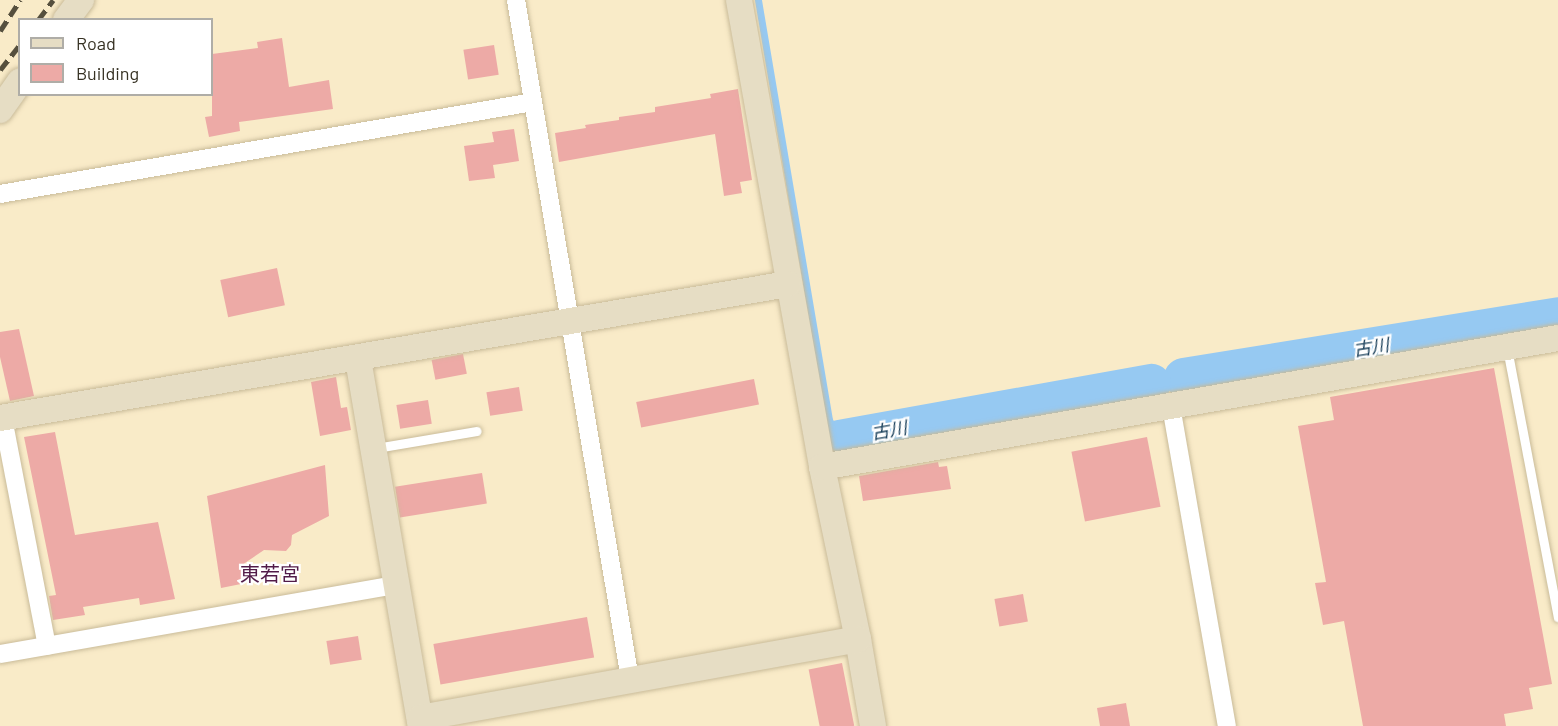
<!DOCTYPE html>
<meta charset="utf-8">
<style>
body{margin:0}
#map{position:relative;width:1558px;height:726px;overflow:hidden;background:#f9ebc8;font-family:Barlow,"Noto Sans JP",sans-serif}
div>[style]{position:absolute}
.stream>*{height:7px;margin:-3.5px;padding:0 3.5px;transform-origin:3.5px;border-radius:3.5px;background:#96c9f2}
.river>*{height:39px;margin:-19.5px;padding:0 19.5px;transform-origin:19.5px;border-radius:19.5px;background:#96c9f2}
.building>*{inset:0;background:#edaaa6;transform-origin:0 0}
.roads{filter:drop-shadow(0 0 2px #c9bb99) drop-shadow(0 0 2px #c9bb99)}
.lane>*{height:9px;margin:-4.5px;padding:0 4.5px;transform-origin:4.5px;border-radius:4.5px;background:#fff}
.street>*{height:18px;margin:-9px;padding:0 9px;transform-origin:9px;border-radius:9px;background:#fff}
.secondary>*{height:26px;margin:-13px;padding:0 13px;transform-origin:13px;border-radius:13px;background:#e6ddc4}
.rail>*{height:4.5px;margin-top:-2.25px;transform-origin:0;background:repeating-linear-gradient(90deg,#56503e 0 12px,transparent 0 18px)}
span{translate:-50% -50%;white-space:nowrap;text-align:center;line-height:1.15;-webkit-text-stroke:4.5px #fff;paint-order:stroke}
.water-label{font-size:18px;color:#143b57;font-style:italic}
.quarter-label{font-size:20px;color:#511b48}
.legend{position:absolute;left:18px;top:18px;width:195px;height:78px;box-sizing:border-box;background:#fff;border:2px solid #afada7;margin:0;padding:8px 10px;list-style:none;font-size:18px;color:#373224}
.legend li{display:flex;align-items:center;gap:12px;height:30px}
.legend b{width:30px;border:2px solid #afada7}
</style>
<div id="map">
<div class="stream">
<div style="left:758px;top:0;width:426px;rotate:80.4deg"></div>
<div style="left:829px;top:420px;width:21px;rotate:62deg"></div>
</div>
<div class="river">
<div style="left:1183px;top:377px;width:380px;rotate:-9.2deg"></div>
<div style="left:839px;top:439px;width:317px;rotate:-10.2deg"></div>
</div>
<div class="building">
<div style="clip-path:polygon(282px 38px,289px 87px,329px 80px,333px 109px,239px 122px,240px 131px,209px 137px,205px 117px,212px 116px,212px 54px,258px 48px,257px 42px)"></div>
<div style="left:494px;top:45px;width:30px;height:31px;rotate:81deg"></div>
<div style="clip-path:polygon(738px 89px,752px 180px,740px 182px,742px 193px,724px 196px,715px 134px,559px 162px,555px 133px,586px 128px,585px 125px,619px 120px,619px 117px,655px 112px,655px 107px,711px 98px,710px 94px)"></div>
<div style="clip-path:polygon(514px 129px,519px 161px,493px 165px,495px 178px,469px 181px,464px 146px,494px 142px,492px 132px)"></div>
<div style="left:277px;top:268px;width:38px;height:58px;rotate:78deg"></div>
<div style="clip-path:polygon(19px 329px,34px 396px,10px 401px,0 357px,0 332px)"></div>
<div style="left:463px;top:354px;width:20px;height:32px;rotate:79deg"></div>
<div style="clip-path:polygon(1494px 368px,1552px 684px,1529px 688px,1533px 709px,1504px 714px,1506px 726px,1363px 726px,1344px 621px,1323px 625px,1315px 583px,1326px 582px,1298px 426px,1334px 420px,1330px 397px)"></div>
<div style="clip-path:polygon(336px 377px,341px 408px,347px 407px,351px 430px,320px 436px,311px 382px)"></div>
<div style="left:754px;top:379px;width:26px;height:120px;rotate:79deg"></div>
<div style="left:519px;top:387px;width:24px;height:33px;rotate:81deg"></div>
<div style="left:428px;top:400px;width:24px;height:32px;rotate:81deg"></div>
<div style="clip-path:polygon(55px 432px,75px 535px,158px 522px,175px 599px,140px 605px,139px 598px,83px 607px,85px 615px,53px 620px,49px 596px,56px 595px,24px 437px)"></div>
<div style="left:1147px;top:437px;width:71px;height:77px;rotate:79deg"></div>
<div style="clip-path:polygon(938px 462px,939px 467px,947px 466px,951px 489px,863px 501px,859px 476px)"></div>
<div style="clip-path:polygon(325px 465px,329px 516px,292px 535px,291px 545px,286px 551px,264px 550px,242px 565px,241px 584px,221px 588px,207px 496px)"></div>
<div style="left:482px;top:473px;width:31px;height:88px;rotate:81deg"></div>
<div style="left:1023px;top:594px;width:28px;height:29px;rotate:80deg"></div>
<div style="left:587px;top:617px;width:41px;height:156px;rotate:80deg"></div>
<div style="left:358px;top:636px;width:24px;height:32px;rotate:81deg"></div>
<div style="left:842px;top:663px;width:64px;height:34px;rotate:79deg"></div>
<div style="clip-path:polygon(1126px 703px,1130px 726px,1100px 726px,1097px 708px)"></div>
</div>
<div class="roads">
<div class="lane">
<div style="left:1507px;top:348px;width:274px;rotate:79.3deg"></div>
<div style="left:376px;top:448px;width:102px;rotate:-9.6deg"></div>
</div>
<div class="street">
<div style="left:516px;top:0;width:689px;rotate:80.47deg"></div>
<div style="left:0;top:194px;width:541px;rotate:-9.79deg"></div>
<div style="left:1171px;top:406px;width:325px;rotate:80.1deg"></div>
<div style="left:3px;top:418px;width:232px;rotate:79.1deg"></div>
<div style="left:0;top:654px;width:403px;rotate:-9.9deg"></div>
</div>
<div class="secondary">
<div style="left:739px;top:0;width:474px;rotate:79.9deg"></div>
<div style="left:822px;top:467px;width:176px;rotate:78.2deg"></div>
<div style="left:858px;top:639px;width:88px;rotate:80.2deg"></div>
<div style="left:66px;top:20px;width:25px;rotate:-53deg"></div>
<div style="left:0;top:110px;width:35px;rotate:-55deg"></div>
<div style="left:358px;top:359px;width:372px;rotate:80.3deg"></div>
<div style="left:0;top:418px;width:799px;rotate:-9.65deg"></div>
<div style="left:822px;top:467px;width:747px;rotate:-9.94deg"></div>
<div style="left:420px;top:718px;width:445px;rotate:-10.2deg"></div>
</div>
</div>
<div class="rail">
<div style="left:38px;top:20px;width:25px;rotate:-53deg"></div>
<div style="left:0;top:31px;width:37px;rotate:-57deg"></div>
<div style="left:0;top:70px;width:33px;rotate:-52deg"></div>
</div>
<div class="water-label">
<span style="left:1371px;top:347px;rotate:-9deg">古川</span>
<span style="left:889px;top:430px;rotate:-10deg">古川</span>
</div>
<div class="quarter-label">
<span style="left:270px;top:573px">東若宮</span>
</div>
<ul class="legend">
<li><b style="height:8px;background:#e6ddc4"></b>Road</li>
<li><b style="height:16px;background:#edaaa6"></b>Building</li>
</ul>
</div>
